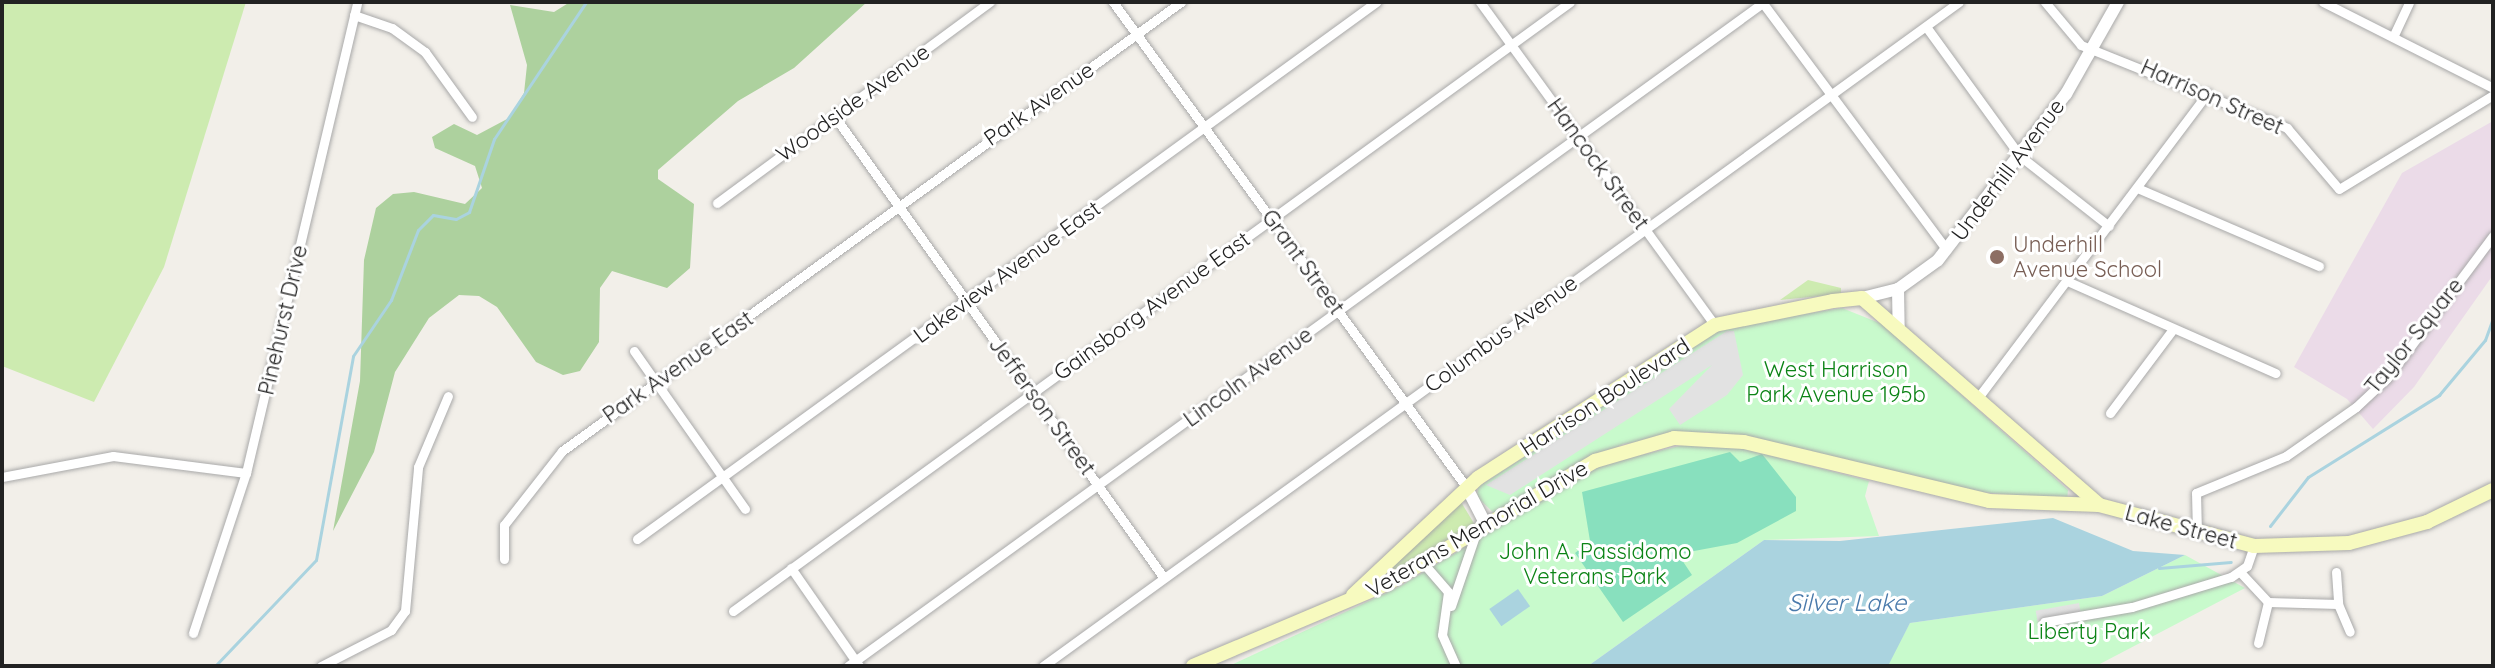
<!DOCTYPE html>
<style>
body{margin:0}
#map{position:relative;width:2495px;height:668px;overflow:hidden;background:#f2efe9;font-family:Quicksand,sans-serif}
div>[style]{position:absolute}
.industrial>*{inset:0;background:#ebdbe8}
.grass>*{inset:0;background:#cdebb0}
.forest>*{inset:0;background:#add19e}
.park>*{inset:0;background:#c8facc}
.pitch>*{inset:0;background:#88e0be}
.parking>*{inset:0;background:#e2e2e2;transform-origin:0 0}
.water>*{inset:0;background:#aad3df;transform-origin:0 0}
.stream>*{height:3px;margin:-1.5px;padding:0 1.5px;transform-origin:1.5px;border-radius:1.5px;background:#aad3df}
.roads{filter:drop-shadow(0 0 2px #a9a9a9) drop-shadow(0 0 2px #a9a9a9)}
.minor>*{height:9px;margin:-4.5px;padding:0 4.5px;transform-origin:4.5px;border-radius:4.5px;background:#fff}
.tertiary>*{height:12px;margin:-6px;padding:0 6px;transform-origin:6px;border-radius:6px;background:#fff}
.secondary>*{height:14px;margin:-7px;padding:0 7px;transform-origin:7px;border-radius:7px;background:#f7fabf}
.dots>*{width:22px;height:22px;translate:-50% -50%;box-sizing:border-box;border:4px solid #fff;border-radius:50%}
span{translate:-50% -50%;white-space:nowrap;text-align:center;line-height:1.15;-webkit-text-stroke:6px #fff;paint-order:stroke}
.street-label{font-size:22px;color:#222}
.education-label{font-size:22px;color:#785e54}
.left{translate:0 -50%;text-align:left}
.park-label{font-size:22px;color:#0c8416}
.water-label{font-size:24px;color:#4a7aab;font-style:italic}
.frame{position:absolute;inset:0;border:4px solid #222;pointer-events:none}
</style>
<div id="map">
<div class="industrial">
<div style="clip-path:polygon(2493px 121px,2493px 275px,2414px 387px,2373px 429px,2347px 399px,2294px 367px,2402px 173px)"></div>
</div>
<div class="grass">
<div style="clip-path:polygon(2px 2px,246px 2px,164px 267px,94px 402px,2px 366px)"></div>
<div style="clip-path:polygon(1808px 280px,1841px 288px,1841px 294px,1780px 300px)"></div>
<div style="clip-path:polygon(1461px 502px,1475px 525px,1380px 579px)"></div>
</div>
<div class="forest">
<div style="clip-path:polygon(570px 2px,867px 2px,794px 68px,738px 101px,658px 170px,658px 179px,694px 204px,690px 268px,667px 288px,612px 271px,600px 288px,599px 342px,580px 371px,563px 375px,536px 362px,497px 307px,479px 296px,459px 295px,429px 318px,395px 372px,374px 452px,333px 531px,360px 381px,364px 260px,376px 208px,393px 194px,414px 192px,465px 204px,482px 188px,475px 166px,435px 148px,432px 137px,454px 124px,477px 135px,509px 118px,524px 93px,527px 65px,510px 5px,554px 12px)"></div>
</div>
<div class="park">
<div style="clip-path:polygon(1842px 308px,1882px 324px,2068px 490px,2067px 500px,1960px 490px,1707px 432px,1623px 444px,1494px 513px,1477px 497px,1478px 487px,1724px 327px)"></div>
<div style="clip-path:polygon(1688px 444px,1741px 448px,1869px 481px,1865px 496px,1879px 536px,1764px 540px,1588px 666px,1229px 666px,1399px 587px,1603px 464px)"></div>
<div style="clip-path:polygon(2185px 555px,2245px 588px,2096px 666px,1886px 666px,1910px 623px,2102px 596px)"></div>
</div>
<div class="pitch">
<div style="clip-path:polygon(1730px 452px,1740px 462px,1762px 454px,1796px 497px,1796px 511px,1737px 543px,1678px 554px,1692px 575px,1623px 622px,1575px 553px,1590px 541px,1582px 492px)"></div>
</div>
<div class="parking">
<div style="clip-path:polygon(1727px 331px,1734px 331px,1743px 375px,1727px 395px,1680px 425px,1669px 409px,1712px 365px,1510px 495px,1486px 485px)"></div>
<div style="left:2079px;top:603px;width:11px;height:44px;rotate:80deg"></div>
</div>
<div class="water">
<div style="clip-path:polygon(2053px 518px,2133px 551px,2185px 555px,2102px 596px,1910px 623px,1888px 666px,1588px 666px,1764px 540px,1840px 541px)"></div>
<div style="left:1518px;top:589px;width:21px;height:35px;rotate:55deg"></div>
</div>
<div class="stream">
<div style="left:2270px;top:526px;width:62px;rotate:-52.2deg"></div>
<div style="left:2308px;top:477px;width:155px;rotate:-32deg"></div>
<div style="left:2439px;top:395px;width:72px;rotate:-50.1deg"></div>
<div style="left:2485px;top:340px;width:23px;rotate:-70deg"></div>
<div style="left:2159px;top:568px;width:72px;rotate:-4.8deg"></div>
<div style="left:215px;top:666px;width:146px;rotate:-46.4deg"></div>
<div style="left:316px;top:560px;width:207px;rotate:-79.7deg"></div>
<div style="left:353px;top:356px;width:68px;rotate:-55.8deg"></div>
<div style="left:391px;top:300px;width:75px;rotate:-68.9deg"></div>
<div style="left:418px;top:230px;width:21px;rotate:-45deg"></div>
<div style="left:433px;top:215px;width:23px;rotate:10deg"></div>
<div style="left:456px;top:219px;width:15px;rotate:-28deg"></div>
<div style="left:469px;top:212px;width:77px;rotate:-71.1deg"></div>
<div style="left:494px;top:139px;width:165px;rotate:-56.1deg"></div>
</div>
<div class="roads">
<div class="minor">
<div style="left:1113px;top:2px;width:601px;rotate:53.93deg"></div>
<div style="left:1480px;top:2px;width:399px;rotate:54deg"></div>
<div style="left:1762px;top:2px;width:309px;rotate:53.3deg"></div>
<div style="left:2045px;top:2px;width:56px;rotate:50.1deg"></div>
<div style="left:2081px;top:45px;width:222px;rotate:21.9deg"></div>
<div style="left:2287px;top:128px;width:80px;rotate:49.6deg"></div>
<div style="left:2339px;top:189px;width:180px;rotate:-31.4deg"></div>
<div style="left:2323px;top:2px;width:191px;rotate:26.8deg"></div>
<div style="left:354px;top:15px;width:40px;rotate:18.9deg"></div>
<div style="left:392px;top:28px;width:41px;rotate:36deg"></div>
<div style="left:425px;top:52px;width:80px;rotate:54.1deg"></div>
<div style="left:1927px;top:28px;width:158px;rotate:54deg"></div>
<div style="left:2020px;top:156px;width:113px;rotate:38.2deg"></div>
<div style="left:2393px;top:37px;width:38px;rotate:-65deg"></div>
<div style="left:835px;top:117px;width:566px;rotate:54.49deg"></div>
<div style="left:2137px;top:188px;width:198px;rotate:23.2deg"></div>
<div style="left:717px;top:203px;width:339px;rotate:-36.4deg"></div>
<div style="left:2067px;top:281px;width:228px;rotate:23.8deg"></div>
<div style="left:634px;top:351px;width:193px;rotate:54.9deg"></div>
<div style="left:1977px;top:399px;width:383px;rotate:-53deg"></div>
<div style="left:2110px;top:413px;width:105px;rotate:-53.1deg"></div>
<div style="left:2px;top:477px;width:113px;rotate:-10.7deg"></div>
<div style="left:113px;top:456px;width:134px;rotate:7.3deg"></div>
<div style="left:2197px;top:533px;width:40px;rotate:-91.4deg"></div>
<div style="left:2196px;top:493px;width:97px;rotate:-22.3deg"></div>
<div style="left:2286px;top:456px;width:85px;rotate:-35deg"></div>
<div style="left:2356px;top:407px;width:42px;rotate:-43.1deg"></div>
<div style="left:2387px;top:378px;width:177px;rotate:-53.3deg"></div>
<div style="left:637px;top:539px;width:914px;rotate:-36deg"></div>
<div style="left:504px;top:559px;width:34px;rotate:-90deg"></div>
<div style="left:504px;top:525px;width:94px;rotate:-51.9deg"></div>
<div style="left:562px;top:451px;width:765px;rotate:-35.96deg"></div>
<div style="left:1424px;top:564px;width:37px;rotate:49deg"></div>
<div style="left:1448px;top:592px;width:43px;rotate:97.9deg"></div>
<div style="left:1442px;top:635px;width:34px;rotate:66deg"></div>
<div style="left:791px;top:568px;width:119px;rotate:55.2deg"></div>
<div style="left:2336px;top:572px;width:32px;rotate:86deg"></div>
<div style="left:2338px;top:604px;width:30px;rotate:67deg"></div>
<div style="left:2241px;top:573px;width:40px;rotate:47deg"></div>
<div style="left:2268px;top:602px;width:70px;rotate:1.6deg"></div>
<div style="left:1451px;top:606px;width:77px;rotate:-71.1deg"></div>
<div style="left:733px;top:611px;width:1035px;rotate:-36.04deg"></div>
<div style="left:2044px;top:622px;width:89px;rotate:-9.7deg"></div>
<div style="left:2132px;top:607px;width:103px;rotate:-16.9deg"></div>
<div style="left:2231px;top:577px;width:19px;rotate:-35deg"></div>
<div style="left:2247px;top:566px;width:21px;rotate:-71deg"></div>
<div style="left:193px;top:633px;width:169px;rotate:-71.7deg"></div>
<div style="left:246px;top:473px;width:484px;rotate:-76.7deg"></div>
<div style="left:2258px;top:643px;width:42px;rotate:-76.3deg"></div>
<div style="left:321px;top:666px;width:79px;rotate:-27.2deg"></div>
<div style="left:391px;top:630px;width:24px;rotate:-54deg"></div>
<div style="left:405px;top:611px;width:145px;rotate:-84.8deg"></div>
<div style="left:418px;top:467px;width:77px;rotate:-67.1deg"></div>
<div style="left:848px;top:666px;width:1131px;rotate:-35.94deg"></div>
<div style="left:1043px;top:666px;width:1131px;rotate:-35.94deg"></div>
</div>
<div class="tertiary">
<div style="left:1898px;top:289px;width:39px;rotate:89deg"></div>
<div style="left:1862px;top:298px;width:37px;rotate:-14deg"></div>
<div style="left:1898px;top:289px;width:49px;rotate:-35.9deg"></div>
<div style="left:1938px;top:260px;width:210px;rotate:-52.4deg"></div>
<div style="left:2066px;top:94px;width:106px;rotate:-60.5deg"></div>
<div style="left:1467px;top:488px;width:42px;rotate:62.8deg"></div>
</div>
<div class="secondary">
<div style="left:1353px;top:595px;width:171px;rotate:-43.1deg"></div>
<div style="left:1478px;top:478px;width:282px;rotate:-32.8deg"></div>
<div style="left:1715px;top:325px;width:120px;rotate:-11.5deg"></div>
<div style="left:1833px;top:301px;width:29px;rotate:-6deg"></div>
<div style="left:1862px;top:298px;width:315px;rotate:41.1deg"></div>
<div style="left:1193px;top:666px;width:211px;rotate:-22.9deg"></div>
<div style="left:1387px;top:584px;width:242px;rotate:-30.6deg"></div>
<div style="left:1595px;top:461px;width:82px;rotate:-16.2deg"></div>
<div style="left:1674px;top:438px;width:70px;rotate:3.3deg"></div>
<div style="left:1744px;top:442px;width:252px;rotate:13.5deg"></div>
<div style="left:1989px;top:501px;width:110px;rotate:2.1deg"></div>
<div style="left:2099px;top:505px;width:160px;rotate:14.8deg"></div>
<div style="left:2254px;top:546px;width:95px;rotate:-1.8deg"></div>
<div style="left:2349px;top:543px;width:81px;rotate:-15.1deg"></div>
<div style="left:2427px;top:522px;width:73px;rotate:-25.9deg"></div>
</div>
</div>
<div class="dots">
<div style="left:1997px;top:257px;background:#8d6e63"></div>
</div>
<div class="street-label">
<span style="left:2212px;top:97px;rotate:24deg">Harrison Street</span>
<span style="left:853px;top:103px;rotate:-36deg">Woodside Avenue</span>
<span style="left:1039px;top:104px;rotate:-35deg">Park Avenue</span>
<span style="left:1598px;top:164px;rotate:54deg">Hancock Street</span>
<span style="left:2008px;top:170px;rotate:-53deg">Underhill Avenue</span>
<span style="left:1303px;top:262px;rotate:54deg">Grant Street</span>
<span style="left:1007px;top:272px;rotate:-36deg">Lakeview Avenue East</span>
<span style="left:1152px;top:306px;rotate:-36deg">Gainsborg Avenue East</span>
<span style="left:283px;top:320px;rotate:-77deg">Pinehurst Drive</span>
<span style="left:1501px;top:334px;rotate:-36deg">Columbus Avenue</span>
<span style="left:2414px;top:336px;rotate:-51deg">Taylor Square</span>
<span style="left:678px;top:367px;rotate:-35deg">Park Avenue East</span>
<span style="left:1248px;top:377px;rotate:-36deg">Lincoln Avenue</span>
<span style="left:1605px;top:397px;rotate:-33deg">Harrison Boulevard</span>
<span style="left:1042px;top:406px;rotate:54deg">Jefferson Street</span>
<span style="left:2181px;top:527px;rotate:15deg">Lake Street</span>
<span style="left:1477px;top:529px;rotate:-30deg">Veterans Memorial Drive</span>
</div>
<div class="education-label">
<span class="left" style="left:2013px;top:257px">Underhill<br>Avenue School</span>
</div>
<div class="park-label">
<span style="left:1836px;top:382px">West Harrison<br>Park Avenue 195b</span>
<span style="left:1595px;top:564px">John A. Passidomo<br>Veterans Park</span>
<span style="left:2089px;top:632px">Liberty Park</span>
</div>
<div class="water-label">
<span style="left:1847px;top:603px">Silver Lake</span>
</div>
<div class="frame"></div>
</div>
